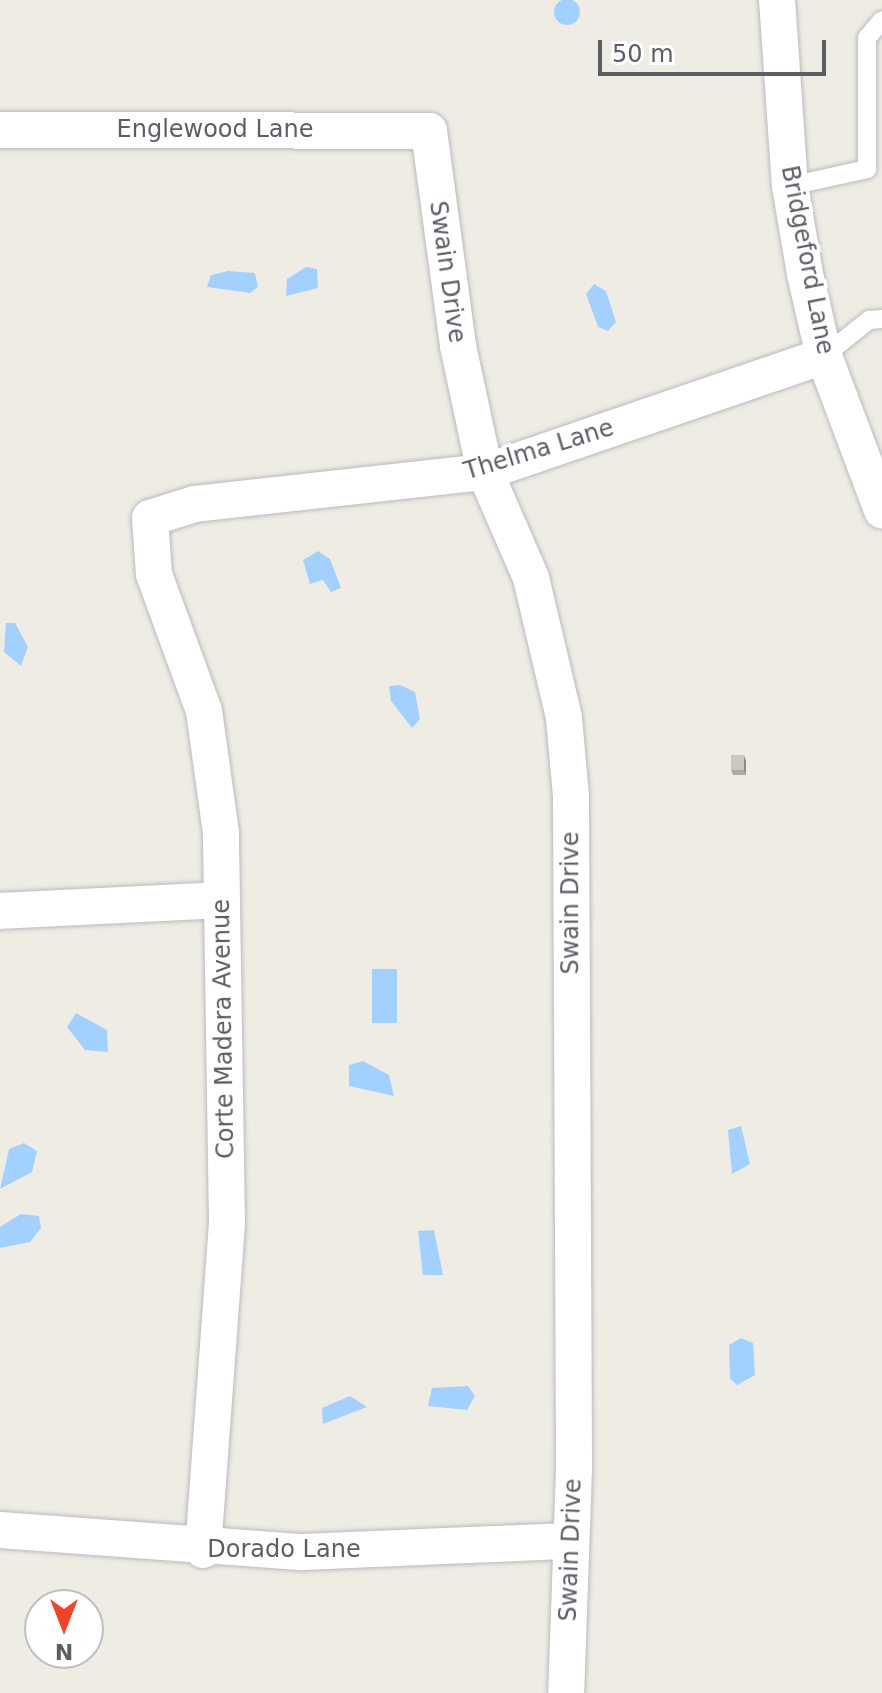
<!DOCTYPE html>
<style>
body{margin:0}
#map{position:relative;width:882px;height:1693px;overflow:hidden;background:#efede3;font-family:"DejaVu Sans",sans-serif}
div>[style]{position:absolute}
.water>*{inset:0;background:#a3d1ff;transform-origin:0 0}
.round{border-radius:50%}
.roads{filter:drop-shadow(0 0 2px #b8bbc0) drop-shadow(0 0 2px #b8bbc0)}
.lane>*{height:18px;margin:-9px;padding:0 9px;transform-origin:9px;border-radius:9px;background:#fff}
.street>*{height:36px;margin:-18px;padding:0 18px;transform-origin:18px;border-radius:18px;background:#fff}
.wall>*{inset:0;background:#aeaba5}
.shaded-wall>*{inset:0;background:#8d8b86}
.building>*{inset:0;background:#cac7c0;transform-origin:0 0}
span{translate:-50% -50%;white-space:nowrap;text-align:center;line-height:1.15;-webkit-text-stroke:7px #fff;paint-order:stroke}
.street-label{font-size:24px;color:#5b5f65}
.north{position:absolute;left:24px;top:1589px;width:80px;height:80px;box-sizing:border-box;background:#fff;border:2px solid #bdbfc1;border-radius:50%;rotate:180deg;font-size:22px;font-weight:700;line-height:32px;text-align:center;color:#5b5f65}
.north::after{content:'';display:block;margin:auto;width:28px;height:36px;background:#f14427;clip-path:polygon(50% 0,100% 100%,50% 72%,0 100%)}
.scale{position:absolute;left:598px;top:40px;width:228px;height:36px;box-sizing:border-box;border:4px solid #5b5f65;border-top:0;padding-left:10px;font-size:24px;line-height:28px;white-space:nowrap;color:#5b5f65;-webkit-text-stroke:6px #fff;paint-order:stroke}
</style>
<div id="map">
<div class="water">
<div class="round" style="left:554px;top:-1px;width:26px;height:26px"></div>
<div style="clip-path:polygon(306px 267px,317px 269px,318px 288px,286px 296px,287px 279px)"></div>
<div style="clip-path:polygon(228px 271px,255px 273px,258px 287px,250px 293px,207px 287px,211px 275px)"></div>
<div style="clip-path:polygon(594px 284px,606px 291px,616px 322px,608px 331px,598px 327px,586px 294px)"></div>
<div style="clip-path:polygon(318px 551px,330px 559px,341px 588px,331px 592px,323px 580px,310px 584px,303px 560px)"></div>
<div style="clip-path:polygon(6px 623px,15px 623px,28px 647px,21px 666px,4px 652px)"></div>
<div style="clip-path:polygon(400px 685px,415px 692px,420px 719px,412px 728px,391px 701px,389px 686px)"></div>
<div style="left:372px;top:969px;width:25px;height:54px"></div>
<div style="clip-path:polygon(76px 1013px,107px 1030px,108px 1052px,85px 1050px,67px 1027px)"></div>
<div style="clip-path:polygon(363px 1061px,389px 1075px,394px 1096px,349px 1086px,349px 1065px)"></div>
<div style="clip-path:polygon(741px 1126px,750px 1164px,732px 1174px,728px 1130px)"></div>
<div style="clip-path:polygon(24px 1143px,37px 1151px,32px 1172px,0 1189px,9px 1149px)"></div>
<div style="clip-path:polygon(21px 1214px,39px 1216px,41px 1228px,30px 1242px,0 1248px,0 1227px)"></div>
<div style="clip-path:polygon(434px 1230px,443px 1275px,423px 1275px,418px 1231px)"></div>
<div style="clip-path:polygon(741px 1338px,753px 1343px,755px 1375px,737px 1385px,730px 1379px,729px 1345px)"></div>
<div style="clip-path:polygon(468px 1386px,475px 1396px,467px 1410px,428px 1406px,432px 1388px)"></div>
<div style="clip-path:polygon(350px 1396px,367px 1407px,323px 1424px,322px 1408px)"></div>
</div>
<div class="roads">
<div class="lane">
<div style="left:790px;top:186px;width:79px;rotate:-12.4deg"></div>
<div style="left:867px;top:169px;width:131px;rotate:-90deg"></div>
<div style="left:867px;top:38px;width:23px;rotate:-50deg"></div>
<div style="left:824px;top:356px;width:58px;rotate:-38.7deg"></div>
<div style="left:869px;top:320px;width:13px;rotate:-4deg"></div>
</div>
<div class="street">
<div style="left:777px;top:0;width:186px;rotate:86deg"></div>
<div style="left:790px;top:186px;width:89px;rotate:80.3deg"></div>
<div style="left:805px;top:274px;width:84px;rotate:77deg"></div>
<div style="left:824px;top:356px;width:165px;rotate:69.4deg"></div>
<div style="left:0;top:130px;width:429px;rotate:0.1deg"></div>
<div style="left:429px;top:131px;width:217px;rotate:82.3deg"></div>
<div style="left:458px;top:346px;width:129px;rotate:77.9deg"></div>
<div style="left:485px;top:472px;width:116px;rotate:66.5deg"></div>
<div style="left:531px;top:578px;width:144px;rotate:76.7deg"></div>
<div style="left:564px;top:718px;width:79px;rotate:84.9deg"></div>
<div style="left:571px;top:797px;width:672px;rotate:89.74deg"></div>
<div style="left:574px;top:1469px;width:224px;rotate:92deg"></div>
<div style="left:0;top:911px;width:221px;rotate:-2.8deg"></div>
<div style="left:0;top:1530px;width:304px;rotate:4.2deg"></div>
<div style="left:303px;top:1552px;width:266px;rotate:-2.4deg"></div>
<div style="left:203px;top:1550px;width:329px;rotate:-85.8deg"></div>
<div style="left:227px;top:1222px;width:389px;rotate:-90.9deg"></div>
<div style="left:221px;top:833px;width:123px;rotate:-97.9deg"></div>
<div style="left:204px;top:711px;width:146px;rotate:-110.1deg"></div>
<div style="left:154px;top:574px;width:56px;rotate:-94.1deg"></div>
<div style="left:150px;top:518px;width:47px;rotate:-17.3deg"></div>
<div style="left:195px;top:504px;width:292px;rotate:-6.3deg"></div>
<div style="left:485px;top:472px;width:358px;rotate:-18.9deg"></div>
</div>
</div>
<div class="wall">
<div style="clip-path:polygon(746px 761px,746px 775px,733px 775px,731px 770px)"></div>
</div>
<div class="shaded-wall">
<div style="clip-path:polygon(744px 755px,746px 761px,746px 775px,744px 770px)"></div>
</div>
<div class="building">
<div style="left:731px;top:755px;width:13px;height:15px"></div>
</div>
<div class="street-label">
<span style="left:215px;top:130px">Englewood Lane</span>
<span style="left:807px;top:260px;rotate:79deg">Bridgeford Lane</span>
<span style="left:447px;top:272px;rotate:82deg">Swain Drive</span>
<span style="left:539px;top:450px;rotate:-17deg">Thelma Lane</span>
<span style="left:571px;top:903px;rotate:-90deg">Swain Drive</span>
<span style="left:224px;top:1029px;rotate:-91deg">Corte Madera Avenue</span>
<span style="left:284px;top:1550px">Dorado Lane</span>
<span style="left:571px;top:1550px;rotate:-88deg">Swain Drive</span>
</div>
<div class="north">N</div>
<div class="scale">50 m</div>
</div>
